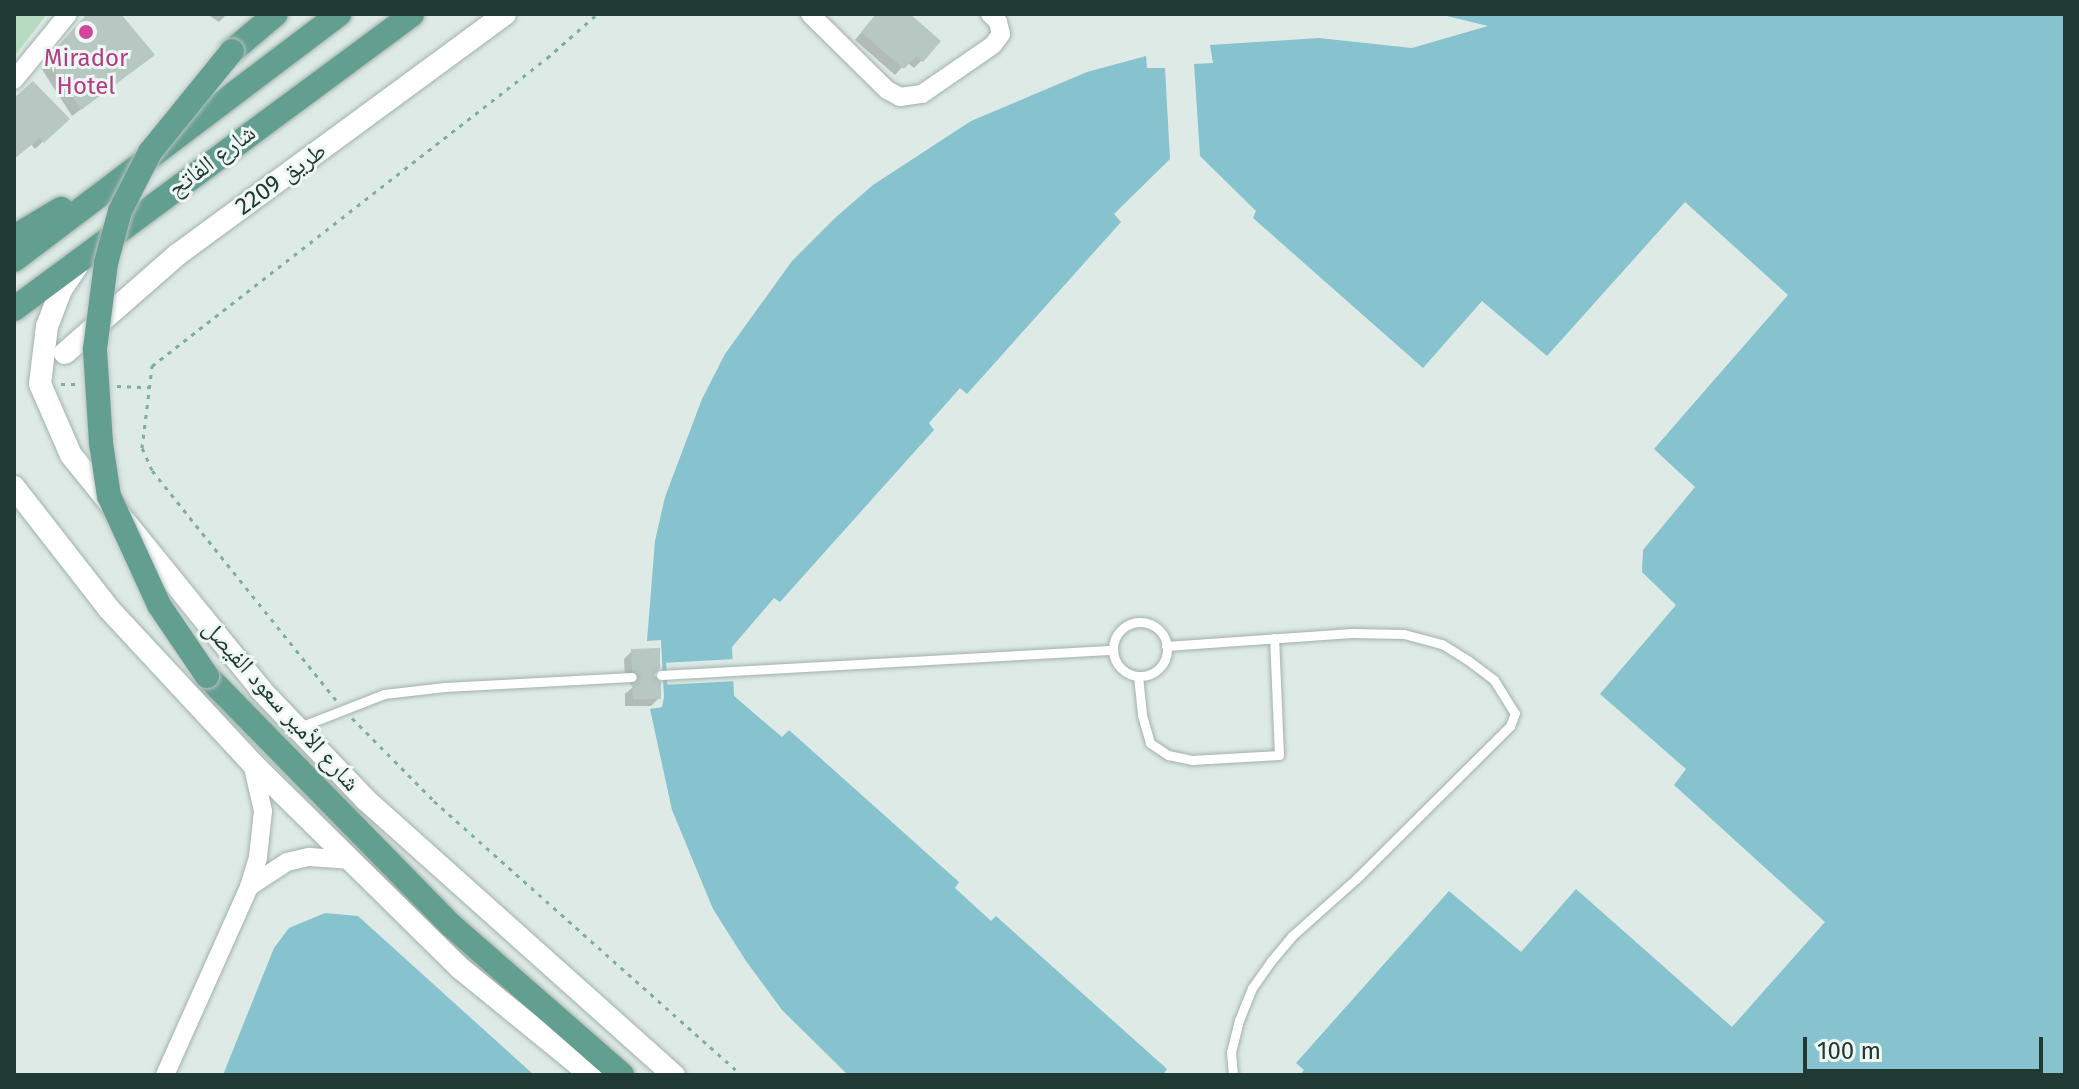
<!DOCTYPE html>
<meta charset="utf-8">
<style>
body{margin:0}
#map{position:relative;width:2079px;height:1089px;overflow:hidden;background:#deeae5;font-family:"Fira Sans","Noto Naskh Arabic",sans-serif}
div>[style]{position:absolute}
.green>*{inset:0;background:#b7dbc1}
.water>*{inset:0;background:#86c3cf}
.pier>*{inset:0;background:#deeae5;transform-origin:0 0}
.shadow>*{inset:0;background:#0003}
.building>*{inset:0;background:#b7c7c1}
.path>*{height:3px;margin-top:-1.5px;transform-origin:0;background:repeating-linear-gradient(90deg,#7fada0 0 4px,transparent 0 10px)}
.roads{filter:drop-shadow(0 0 2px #a1b1ac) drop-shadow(0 0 2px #a1b1ac)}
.service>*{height:9px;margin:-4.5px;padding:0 4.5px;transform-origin:4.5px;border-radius:4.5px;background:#fff}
.service>.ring{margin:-4.5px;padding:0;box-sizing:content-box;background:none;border:9px solid #fff;border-radius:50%}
.minor>*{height:18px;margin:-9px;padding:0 9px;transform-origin:9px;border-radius:9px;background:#fff}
.tertiary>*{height:22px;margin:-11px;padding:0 11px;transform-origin:11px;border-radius:11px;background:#fff}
.primary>*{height:24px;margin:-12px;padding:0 12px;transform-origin:12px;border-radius:12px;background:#639f91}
.bridges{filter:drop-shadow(0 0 2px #bcc4c2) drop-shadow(0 0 2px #bcc4c2)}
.primary-bridge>*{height:24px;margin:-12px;padding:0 12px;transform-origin:12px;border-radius:12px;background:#639f91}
.dots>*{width:22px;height:22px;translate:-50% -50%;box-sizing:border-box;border:4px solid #eff7f3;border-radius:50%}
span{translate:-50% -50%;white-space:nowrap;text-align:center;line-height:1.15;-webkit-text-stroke:6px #eff7f3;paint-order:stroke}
.hotel-label{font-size:24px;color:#b23c85}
.street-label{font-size:24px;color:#203933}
.frame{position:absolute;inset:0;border:16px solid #203933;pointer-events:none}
.scale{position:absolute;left:1803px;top:1037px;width:240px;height:36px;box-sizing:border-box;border:4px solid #203933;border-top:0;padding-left:10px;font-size:24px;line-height:28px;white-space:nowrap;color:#203933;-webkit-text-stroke:6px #eff7f3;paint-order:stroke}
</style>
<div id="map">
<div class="green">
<div style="clip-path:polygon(14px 14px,47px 14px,14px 57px)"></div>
</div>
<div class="water">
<div style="clip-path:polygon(1439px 14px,2065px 14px,2065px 1075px,1300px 1075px,1304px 1070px,1296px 1063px,1449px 891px,1521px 952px,1576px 889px,1732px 1027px,1825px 922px,1674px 785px,1686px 769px,1600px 694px,1676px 605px,1642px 572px,1643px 550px,1695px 487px,1654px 449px,1788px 295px,1685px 202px,1547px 356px,1482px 301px,1423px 368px,1253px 218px,1256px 211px,1200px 156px,1194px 64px,1213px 63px,1210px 45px,1319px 38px,1412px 48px,1488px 26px)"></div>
<div style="clip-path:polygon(1146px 56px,1147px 68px,1165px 68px,1170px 159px,1114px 214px,1121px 222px,967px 394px,960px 388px,929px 423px,934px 430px,780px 602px,774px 598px,732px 647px,734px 696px,782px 737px,789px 730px,959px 882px,955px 888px,991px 921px,996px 916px,1167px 1069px,1163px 1075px,848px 1075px,782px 1010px,746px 961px,713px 909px,672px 810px,650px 709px,662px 707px,664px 697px,661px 640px,647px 641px,655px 541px,665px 497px,702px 399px,725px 354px,792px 261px,835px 218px,873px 185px,971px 121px,1087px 72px)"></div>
<div style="clip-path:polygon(325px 913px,358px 916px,534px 1075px,223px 1075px,274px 948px,289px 928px)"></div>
</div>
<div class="pier">
<div style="left:736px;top:659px;width:22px;height:70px;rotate:87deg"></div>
</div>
<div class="shadow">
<div style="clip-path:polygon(90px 14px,118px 14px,153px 55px,72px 116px,41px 68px)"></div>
<div style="clip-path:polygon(207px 14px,227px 14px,219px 22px)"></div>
<div style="clip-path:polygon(877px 14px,907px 14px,922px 60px,914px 68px,907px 62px,895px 75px,855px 40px)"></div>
<div style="clip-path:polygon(14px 101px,67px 119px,35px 149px,31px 144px,14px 158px)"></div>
<div style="clip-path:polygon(632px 651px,659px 698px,651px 706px,625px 706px,625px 694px,633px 687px,625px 678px,624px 659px)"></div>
</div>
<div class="building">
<div style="clip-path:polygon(87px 14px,121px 14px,155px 55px,81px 110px,47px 58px)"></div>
<div style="clip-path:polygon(876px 14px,910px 14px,941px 41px,923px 62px,916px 56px,904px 69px,861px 32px)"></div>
<div style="clip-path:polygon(33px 81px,70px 119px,44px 143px,40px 138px,14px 159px,14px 98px)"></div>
<div style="clip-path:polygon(660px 648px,660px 668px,654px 675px,661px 682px,661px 699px,633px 699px,632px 684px,639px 677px,632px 670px,631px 649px)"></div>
</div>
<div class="path">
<div style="left:61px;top:384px;width:17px"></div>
<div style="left:117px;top:386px;width:33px;rotate:2deg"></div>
<div style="left:336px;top:700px;width:295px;rotate:-128.7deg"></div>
<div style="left:152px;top:470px;width:24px;rotate:-114deg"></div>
<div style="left:142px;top:448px;width:83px;rotate:-83deg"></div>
<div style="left:152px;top:366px;width:501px;rotate:-37.95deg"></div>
<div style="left:547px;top:58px;width:67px;rotate:-41.3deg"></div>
<div style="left:352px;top:718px;width:117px;rotate:45.3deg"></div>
<div style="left:434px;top:801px;width:411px;rotate:41.7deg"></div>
</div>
<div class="roads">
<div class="service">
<div class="ring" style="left:1113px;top:622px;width:45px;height:45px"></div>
<div style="left:1166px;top:646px;width:186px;rotate:-4deg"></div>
<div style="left:1352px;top:633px;width:52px;rotate:1.1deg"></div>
<div style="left:1404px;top:634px;width:39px;rotate:15deg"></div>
<div style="left:1442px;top:644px;width:32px;rotate:32deg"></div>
<div style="left:1469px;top:661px;width:31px;rotate:37deg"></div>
<div style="left:1494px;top:680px;width:39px;rotate:58deg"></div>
<div style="left:1515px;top:713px;width:14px;rotate:111deg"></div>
<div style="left:1510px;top:726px;width:216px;rotate:135.2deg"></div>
<div style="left:1357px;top:878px;width:87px;rotate:138.3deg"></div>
<div style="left:1292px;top:936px;width:33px;rotate:130deg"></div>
<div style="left:1271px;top:961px;width:33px;rotate:125deg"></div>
<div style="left:1252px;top:988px;width:35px;rotate:112deg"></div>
<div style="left:1239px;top:1020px;width:33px;rotate:104deg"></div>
<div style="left:1231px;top:1052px;width:23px;rotate:85deg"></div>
<div style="left:661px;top:675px;width:453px;rotate:-3.2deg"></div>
<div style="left:1138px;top:676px;width:39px;rotate:84deg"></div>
<div style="left:1142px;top:715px;width:29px;rotate:74deg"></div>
<div style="left:1150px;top:743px;width:22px;rotate:34deg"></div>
<div style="left:1168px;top:755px;width:25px;rotate:12deg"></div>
<div style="left:1192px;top:760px;width:87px;rotate:-3.3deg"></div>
<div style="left:1279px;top:755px;width:117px;rotate:-92.4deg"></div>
<div style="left:297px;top:728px;width:93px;rotate:-21.3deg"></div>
<div style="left:384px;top:694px;width:61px;rotate:-6.5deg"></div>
<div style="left:445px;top:687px;width:187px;rotate:-3.1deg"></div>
</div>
<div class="minor">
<div style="left:810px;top:14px;width:108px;rotate:44.6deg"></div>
<div style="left:887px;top:90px;width:15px;rotate:28deg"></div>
<div style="left:900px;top:97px;width:22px;rotate:-8deg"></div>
<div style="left:922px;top:94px;width:86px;rotate:-34.6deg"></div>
<div style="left:993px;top:45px;width:14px;rotate:-54deg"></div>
<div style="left:1001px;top:34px;width:12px;rotate:-104deg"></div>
<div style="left:998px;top:22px;width:11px;rotate:-135deg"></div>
<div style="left:14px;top:80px;width:85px;rotate:-50.7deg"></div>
<div style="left:249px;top:887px;width:45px;rotate:-33.3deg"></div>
<div style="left:287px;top:862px;width:23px;rotate:-13deg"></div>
<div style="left:309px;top:857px;width:39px;rotate:4deg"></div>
<div style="left:165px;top:1075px;width:206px;rotate:-65.9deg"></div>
<div style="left:249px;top:887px;width:31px;rotate:-73deg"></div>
<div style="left:258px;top:857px;width:46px;rotate:-83.8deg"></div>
<div style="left:263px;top:811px;width:49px;rotate:-102.9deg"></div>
</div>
<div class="tertiary">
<div style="left:77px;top:266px;width:29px;rotate:124deg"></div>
<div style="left:61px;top:290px;width:39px;rotate:111deg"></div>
<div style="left:47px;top:326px;width:58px;rotate:96.9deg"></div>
<div style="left:40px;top:384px;width:77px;rotate:66.4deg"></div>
<div style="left:71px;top:455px;width:302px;rotate:51deg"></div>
<div style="left:261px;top:690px;width:152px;rotate:46.3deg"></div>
<div style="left:366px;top:800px;width:413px;rotate:41.8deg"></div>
<div style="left:65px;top:353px;width:149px;rotate:-41.2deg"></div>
<div style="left:177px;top:255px;width:407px;rotate:-36.3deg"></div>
<div style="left:14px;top:487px;width:155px;rotate:52.1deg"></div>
<div style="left:109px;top:609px;width:210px;rotate:47.1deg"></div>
<div style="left:252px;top:763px;width:292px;rotate:44.6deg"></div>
<div style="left:460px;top:968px;width:169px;rotate:39.2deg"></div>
</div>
<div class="primary">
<div style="left:232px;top:51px;width:57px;rotate:-40.1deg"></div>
<div style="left:14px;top:237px;width:55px;rotate:-30.8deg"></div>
<div style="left:14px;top:260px;width:408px;rotate:-37.1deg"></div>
<div style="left:14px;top:309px;width:495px;rotate:-36.5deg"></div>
<div style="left:207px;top:676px;width:350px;rotate:45.6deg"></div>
<div style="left:452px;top:926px;width:226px;rotate:41.2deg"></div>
</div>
</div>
<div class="bridges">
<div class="primary-bridge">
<div style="left:207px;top:676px;width:86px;rotate:-124.1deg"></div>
<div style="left:159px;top:605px;width:120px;rotate:-114.6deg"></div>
<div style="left:109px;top:496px;width:54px;rotate:-98.6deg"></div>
<div style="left:101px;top:443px;width:94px;rotate:-93.7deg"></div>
<div style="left:95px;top:349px;width:87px;rotate:-82.7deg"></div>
<div style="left:106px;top:263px;width:54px;rotate:-74.9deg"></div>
<div style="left:120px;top:211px;width:66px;rotate:-63deg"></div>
<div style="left:150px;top:152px;width:130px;rotate:-50.9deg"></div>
</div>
</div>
<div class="dots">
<div style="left:86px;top:32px;background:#d1479c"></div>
</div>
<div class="hotel-label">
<span style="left:86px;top:73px">Mirador<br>Hotel</span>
</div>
<div class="street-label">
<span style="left:212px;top:161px;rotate:-37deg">شارع الفاتح</span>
<span style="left:281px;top:179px;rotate:-36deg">طريق 2209</span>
<span style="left:281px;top:706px;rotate:48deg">شارع الأمير سعود الفيصل</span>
</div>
<div class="frame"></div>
<div class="scale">100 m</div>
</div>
